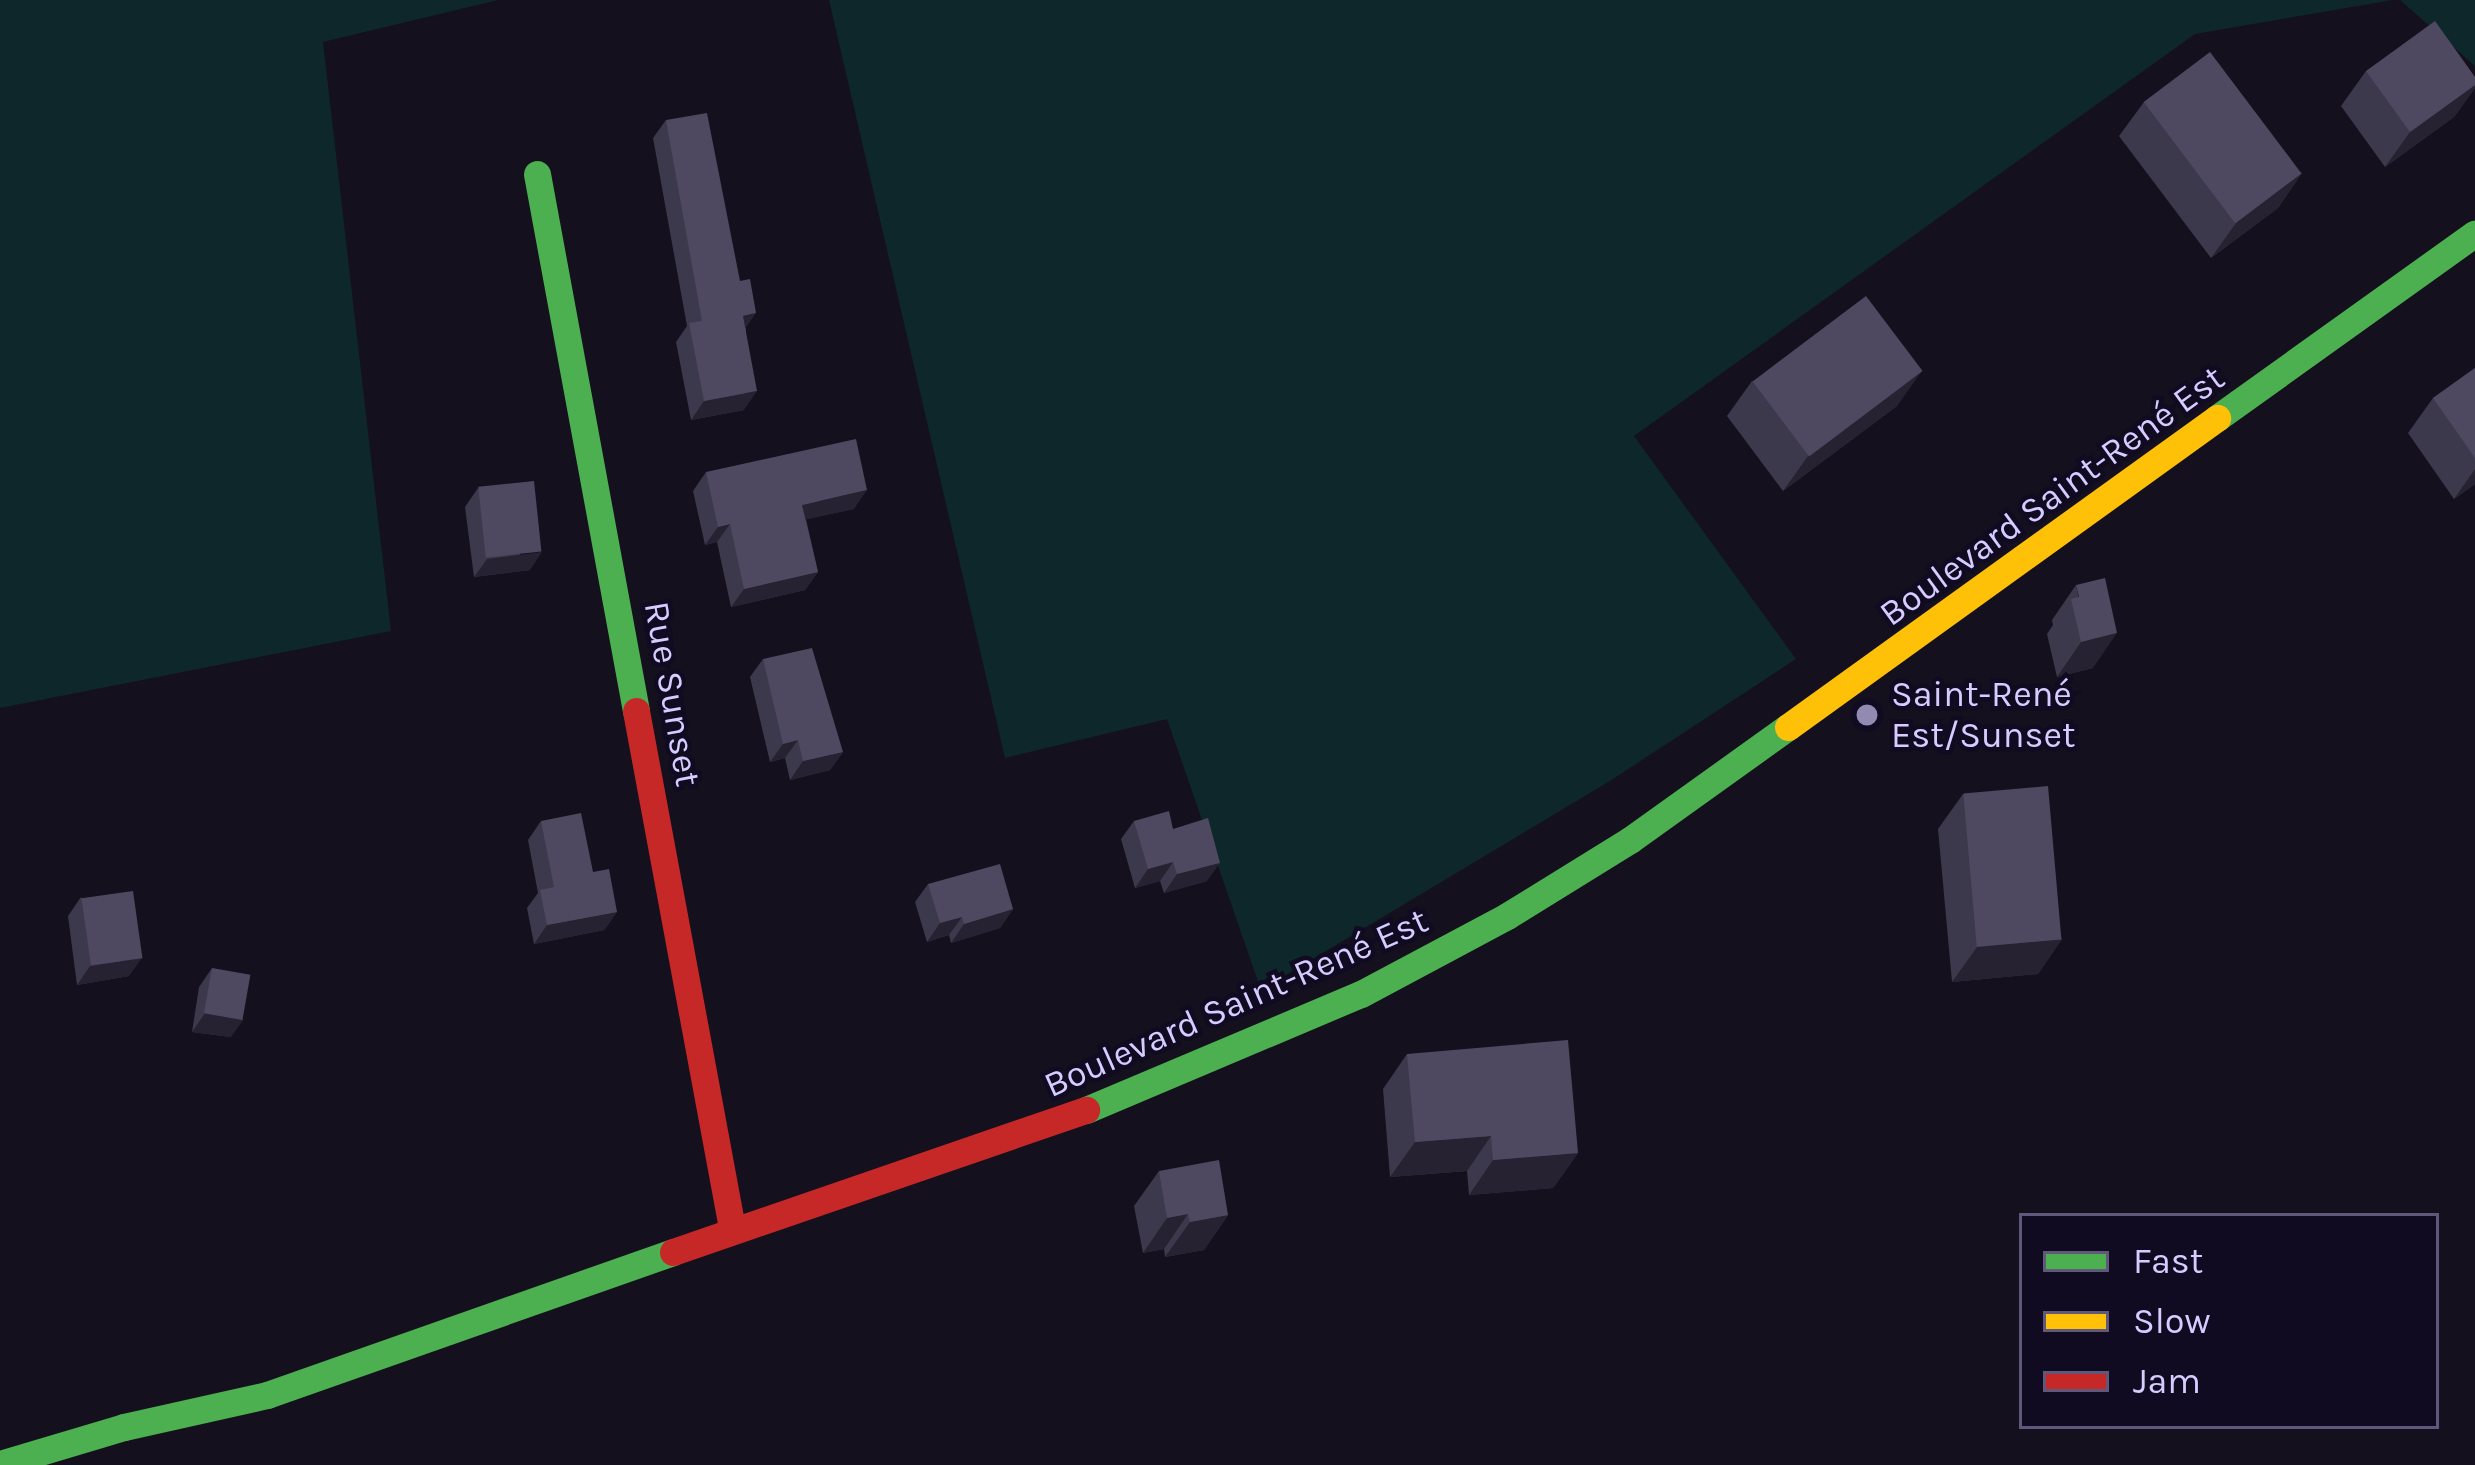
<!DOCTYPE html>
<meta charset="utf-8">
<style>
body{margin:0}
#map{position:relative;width:2475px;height:1465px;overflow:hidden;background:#14101d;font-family:Karla,sans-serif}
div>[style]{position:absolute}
.green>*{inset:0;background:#0e272a}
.fast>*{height:27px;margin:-13.5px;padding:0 13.5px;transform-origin:13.5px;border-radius:13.5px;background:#4caf50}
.slow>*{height:27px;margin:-13.5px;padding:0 13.5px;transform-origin:13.5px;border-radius:13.5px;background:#ffc107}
.jam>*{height:27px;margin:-13.5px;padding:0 13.5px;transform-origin:13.5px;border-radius:13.5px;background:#c62828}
.wall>*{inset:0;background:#3d394c}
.shaded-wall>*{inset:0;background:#262231}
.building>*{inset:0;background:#4e4960;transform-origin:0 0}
.dots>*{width:33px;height:33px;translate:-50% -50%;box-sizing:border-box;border:6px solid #110b22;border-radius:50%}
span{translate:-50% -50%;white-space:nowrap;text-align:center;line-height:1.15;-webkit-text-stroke:9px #110b22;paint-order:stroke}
.street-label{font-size:36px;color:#d6ccff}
.poi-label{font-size:36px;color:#d6ccff}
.left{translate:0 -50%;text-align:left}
.legend{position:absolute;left:2019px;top:1213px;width:420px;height:216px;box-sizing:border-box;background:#110b22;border:3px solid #60587a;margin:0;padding:15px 21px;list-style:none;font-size:36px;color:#d6ccff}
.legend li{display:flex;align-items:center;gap:24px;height:60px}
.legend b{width:60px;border:3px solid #60587a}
</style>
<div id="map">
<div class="green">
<div style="clip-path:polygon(0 0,498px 0,323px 42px,391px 631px,0 708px)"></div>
<div style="clip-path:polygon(829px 0,2393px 0,2195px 34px,1634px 436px,1796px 659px,1610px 781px,1261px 990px,1167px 719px,1005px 758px)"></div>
<div style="clip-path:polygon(2400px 0,2475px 0,2475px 66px)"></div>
</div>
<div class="fast">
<div style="left:537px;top:174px;width:546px;rotate:79.55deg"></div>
<div style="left:2217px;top:418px;width:317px;rotate:-35.6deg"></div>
<div style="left:1086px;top:1110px;width:298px;rotate:-22.9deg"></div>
<div style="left:1361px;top:994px;width:166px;rotate:-28.1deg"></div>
<div style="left:1507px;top:916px;width:145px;rotate:-31.7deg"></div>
<div style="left:1630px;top:840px;width:194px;rotate:-35.6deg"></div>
<div style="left:0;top:1464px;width:129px;rotate:-16.6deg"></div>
<div style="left:124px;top:1427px;width:147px;rotate:-12.6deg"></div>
<div style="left:267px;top:1395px;width:430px;rotate:-19.4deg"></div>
</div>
<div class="slow">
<div style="left:1788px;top:727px;width:529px;rotate:-35.76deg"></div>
</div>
<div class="jam">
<div style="left:636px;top:711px;width:526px;rotate:79.48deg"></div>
<div style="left:673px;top:1252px;width:437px;rotate:-19deg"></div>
</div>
<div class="wall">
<div style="clip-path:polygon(2366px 71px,2475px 77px,2475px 88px,2454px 117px,2385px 167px,2341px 106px)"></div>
<div style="clip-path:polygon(2144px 102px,2302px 173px,2278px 208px,2211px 258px,2119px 136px)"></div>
<div style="clip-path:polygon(666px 120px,746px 328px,744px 410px,691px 420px,676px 342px,687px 326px,653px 138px)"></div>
<div style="clip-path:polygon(2475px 368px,2475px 484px,2454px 499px,2408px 433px,2433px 398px)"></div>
<div style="clip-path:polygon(1752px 381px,1897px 406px,1783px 491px,1727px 416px)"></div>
<div style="clip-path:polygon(706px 472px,854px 509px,806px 519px,818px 572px,805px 590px,731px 607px,717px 542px,705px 545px,693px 491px)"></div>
<div style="clip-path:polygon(478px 488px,530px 570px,474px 577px,465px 507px)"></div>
<div style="clip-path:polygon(2076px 585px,2093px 668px,2057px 677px,2047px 634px,2053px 625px,2052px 620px)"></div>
<div style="clip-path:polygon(763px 659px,843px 752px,830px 770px,790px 780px,785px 758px,770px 762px,750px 677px)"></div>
<div style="clip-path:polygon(1963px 794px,2062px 939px,2038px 974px,1952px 982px,1938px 829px)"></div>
<div style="clip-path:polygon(541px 821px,593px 872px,617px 912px,604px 930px,534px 944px,527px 908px,538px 893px,528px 840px)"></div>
<div style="clip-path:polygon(1134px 821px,1173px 829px,1207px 881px,1164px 893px,1160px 881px,1135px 888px,1121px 839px)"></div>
<div style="clip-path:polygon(928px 884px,1013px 909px,1000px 928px,951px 943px,949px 935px,927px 942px,915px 902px)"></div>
<div style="clip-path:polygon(81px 897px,129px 976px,77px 985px,68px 916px)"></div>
<div style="clip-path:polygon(212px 968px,231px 1037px,192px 1032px,199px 987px)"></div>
<div style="clip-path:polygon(1407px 1054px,1578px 1153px,1553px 1188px,1469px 1195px,1467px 1171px,1390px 1177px,1383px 1089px)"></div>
<div style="clip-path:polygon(1159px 1171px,1228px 1215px,1204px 1250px,1165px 1257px,1164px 1249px,1143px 1253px,1134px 1206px)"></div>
</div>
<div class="shaded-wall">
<div style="clip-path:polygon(2475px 85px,2475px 88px,2454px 117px,2385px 167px,2410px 132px)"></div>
<div style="clip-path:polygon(2302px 173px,2278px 208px,2211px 258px,2236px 223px)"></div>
<div style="clip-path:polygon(756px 313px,743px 332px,743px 316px)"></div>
<div style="clip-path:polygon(1922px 371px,1897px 406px,1783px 491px,1808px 456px)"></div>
<div style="clip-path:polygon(757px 391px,744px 410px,691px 420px,704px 401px)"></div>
<div style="clip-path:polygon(2475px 469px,2475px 484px,2454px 499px)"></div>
<div style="clip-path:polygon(867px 490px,854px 509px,790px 523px,802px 505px)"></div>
<div style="clip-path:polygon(730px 524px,717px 542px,705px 545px,718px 527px)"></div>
<div style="clip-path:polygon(542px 552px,530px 570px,474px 577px,487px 559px)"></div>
<div style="clip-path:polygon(818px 572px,805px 590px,731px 607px,744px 589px)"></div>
<div style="clip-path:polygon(2117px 633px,2093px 668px,2057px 677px,2081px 642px)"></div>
<div style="clip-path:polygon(798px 740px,785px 758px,770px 762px,783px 744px)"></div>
<div style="clip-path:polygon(843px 752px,830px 770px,790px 780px,803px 761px)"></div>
<div style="clip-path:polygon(1173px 862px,1160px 881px,1135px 888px,1148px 869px)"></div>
<div style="clip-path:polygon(1220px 863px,1207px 881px,1164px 893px,1177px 874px)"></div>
<div style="clip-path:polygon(1013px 909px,1000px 928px,951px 943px,964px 924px)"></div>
<div style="clip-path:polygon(617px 912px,604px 930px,534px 944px,547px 925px)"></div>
<div style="clip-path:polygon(962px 917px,949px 935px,927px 942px,940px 923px)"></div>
<div style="clip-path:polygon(2062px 939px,2038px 974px,1952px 982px,1977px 947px)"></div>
<div style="clip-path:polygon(142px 958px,129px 976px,77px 985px,90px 966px)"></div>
<div style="clip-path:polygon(205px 1013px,244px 1019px,231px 1037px,192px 1032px)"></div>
<div style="clip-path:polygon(1491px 1136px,1467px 1171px,1390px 1177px,1415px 1142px)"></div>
<div style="clip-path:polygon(1578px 1153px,1553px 1188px,1469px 1195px,1493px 1160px)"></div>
<div style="clip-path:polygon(1188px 1214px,1164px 1249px,1143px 1253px,1167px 1218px)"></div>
<div style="clip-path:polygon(1228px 1215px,1204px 1250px,1165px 1257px,1190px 1222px)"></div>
</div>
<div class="building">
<div style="clip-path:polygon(2435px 21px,2475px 77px,2475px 85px,2410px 132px,2366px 71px)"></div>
<div style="left:2210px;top:52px;width:152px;height:83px;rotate:53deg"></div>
<div style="clip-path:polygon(707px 113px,740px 281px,750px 279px,756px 313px,743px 316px,757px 391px,704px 401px,689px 323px,702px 321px,666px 120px)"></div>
<div style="left:1866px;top:296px;width:94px;height:142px;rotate:53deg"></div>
<div style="clip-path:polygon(2475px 368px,2475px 458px,2433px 398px)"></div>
<div style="clip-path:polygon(856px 439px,867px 490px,802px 505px,818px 572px,744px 589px,730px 524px,718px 527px,706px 472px)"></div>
<div style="left:534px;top:481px;width:71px;height:56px;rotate:84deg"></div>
<div style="clip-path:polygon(2105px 578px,2117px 633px,2081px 642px,2071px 599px,2079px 597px,2076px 585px)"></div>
<div style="clip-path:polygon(812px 648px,843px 752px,803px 761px,798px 740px,783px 744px,763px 659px)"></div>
<div style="left:2048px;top:786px;width:154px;height:85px;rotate:85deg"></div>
<div style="clip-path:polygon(1169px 811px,1173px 829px,1208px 818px,1220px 863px,1177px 874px,1173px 862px,1148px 869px,1134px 821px)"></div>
<div style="clip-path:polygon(581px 813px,593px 872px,609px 869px,617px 912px,547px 925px,540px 890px,554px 887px,541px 821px)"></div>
<div style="clip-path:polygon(1000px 864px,1013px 909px,964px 924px,962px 917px,940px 923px,928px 884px)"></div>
<div style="left:133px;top:891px;width:68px;height:52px;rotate:82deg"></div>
<div style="left:212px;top:968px;width:39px;height:46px;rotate:10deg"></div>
<div style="clip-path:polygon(1568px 1040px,1578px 1153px,1493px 1160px,1491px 1136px,1415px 1142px,1407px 1054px)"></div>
<div style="clip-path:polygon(1219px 1160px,1228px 1215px,1190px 1222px,1188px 1214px,1167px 1218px,1159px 1171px)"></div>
</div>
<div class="dots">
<div style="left:1867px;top:715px;background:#928ab0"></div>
</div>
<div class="street-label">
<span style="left:2052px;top:496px;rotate:-36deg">Boulevard Saint-René Est</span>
<span style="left:672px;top:694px;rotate:80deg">Rue Sunset</span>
<span style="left:1236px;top:1003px;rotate:-24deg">Boulevard Saint-René Est</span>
</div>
<div class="poi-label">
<span class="left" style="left:1891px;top:715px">Saint-René<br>Est/Sunset</span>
</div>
<ul class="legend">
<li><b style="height:15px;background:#4caf50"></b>Fast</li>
<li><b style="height:15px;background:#ffc107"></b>Slow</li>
<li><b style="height:15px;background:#c62828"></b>Jam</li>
</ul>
</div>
